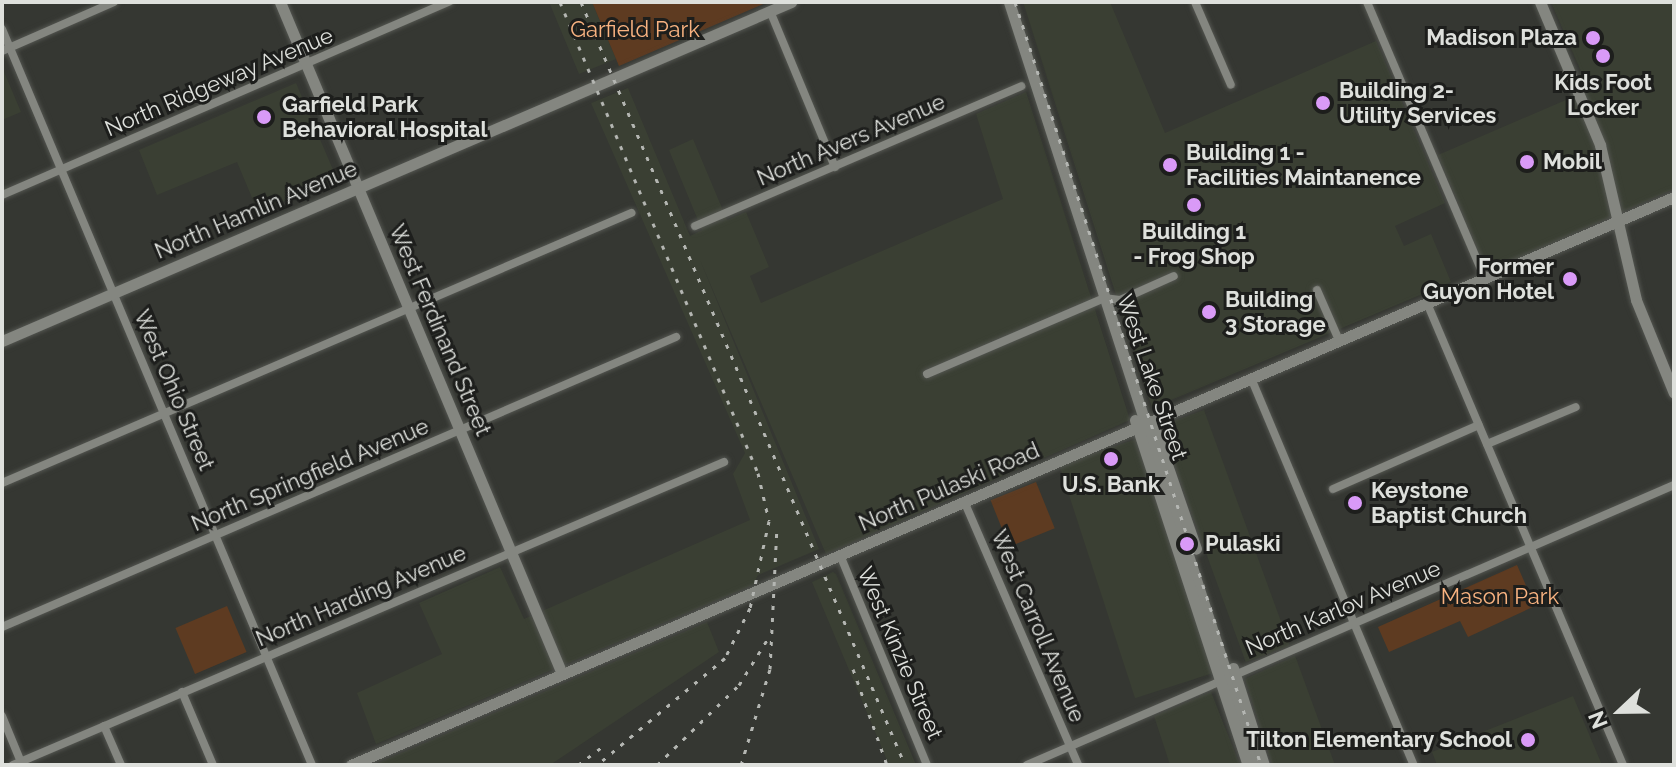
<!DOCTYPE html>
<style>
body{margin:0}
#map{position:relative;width:1676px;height:767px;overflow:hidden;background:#353732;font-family:Raleway,sans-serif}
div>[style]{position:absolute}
.built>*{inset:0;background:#3a3f33;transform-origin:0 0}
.green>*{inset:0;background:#5e3b21;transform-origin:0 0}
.roads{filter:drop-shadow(0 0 2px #535550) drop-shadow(0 0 2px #535550)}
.street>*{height:8px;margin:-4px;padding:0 4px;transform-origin:4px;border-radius:4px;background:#848680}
.secondary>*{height:11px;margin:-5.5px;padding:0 5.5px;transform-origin:5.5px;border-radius:5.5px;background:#848680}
.rail>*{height:3px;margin-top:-1.5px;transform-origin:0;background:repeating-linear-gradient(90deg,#b4b6b2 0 4px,transparent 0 12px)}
.dots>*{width:22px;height:22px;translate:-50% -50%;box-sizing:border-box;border:4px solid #1d1e1c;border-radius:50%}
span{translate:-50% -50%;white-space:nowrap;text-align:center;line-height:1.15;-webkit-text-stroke:6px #1d1e1c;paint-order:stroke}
.park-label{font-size:22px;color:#f9b381}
.poi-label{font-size:22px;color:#dee0dc;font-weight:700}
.right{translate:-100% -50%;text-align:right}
.left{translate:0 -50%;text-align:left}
.street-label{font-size:22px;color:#dee0dc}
.frame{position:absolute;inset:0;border:4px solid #dee0dc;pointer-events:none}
.north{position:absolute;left:1580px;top:671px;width:80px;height:80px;-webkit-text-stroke:6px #1d1e1c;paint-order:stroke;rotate:248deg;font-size:22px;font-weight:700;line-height:32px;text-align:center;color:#dee0dc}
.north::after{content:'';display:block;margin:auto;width:28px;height:36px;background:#dee0dc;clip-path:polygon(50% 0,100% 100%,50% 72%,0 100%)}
</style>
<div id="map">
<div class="built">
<div style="clip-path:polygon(549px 2px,592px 2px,616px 59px,579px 74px)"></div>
<div style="clip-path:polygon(1023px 2px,1110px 2px,1165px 133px,1376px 41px,1445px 203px,1395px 226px,1404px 246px,1431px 234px,1451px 282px,1152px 408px)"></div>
<div style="clip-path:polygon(1551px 2px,1674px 2px,1674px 189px,1487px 272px,1438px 155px,1589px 90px)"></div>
<div style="clip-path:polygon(2px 67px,21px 112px,2px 120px)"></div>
<div style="clip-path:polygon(296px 83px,337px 179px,258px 212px,237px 162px,157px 195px,139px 150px)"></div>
<div style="clip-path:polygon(628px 88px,690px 236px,702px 230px,669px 150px,693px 139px,727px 220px,746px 212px,769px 267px,750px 276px,761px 303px,1003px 199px,976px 114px,1026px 92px,1130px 420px,826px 554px,700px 260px,819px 549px,758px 575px,753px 585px,376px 744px,357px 693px,442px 654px,419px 603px,500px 567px,524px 619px,750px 520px,733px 474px,745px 453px,591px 103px)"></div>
<div style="left:1204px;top:410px;width:251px;height:47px;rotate:70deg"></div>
<div style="left:1137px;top:439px;width:246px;height:82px;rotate:72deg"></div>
<div style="clip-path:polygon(833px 572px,836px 574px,916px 765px,889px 765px,812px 582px)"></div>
<div style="clip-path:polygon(707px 622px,719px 652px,550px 765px,373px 765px)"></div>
<div style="clip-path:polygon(1295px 656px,1297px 661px,1335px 765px,1272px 765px,1245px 679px)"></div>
<div style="clip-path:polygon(1211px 692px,1240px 765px,1170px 765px,1154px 716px)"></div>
<div style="clip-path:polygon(1573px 696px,1602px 765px,1437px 765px,1432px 752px)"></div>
</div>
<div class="green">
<div style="clip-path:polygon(592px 2px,768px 2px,619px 66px)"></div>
<div style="left:1036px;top:482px;width:50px;height:49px;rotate:68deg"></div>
<div style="clip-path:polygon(1517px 565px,1535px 606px,1468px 637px,1460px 621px,1389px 652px,1378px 627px)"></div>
<div style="left:227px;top:606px;width:50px;height:56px;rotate:67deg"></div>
</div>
<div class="roads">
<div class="street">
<div style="left:1195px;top:2px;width:90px;rotate:66.6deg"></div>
<div style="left:1367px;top:2px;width:300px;rotate:66.9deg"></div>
<div style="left:770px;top:11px;width:169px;rotate:67.4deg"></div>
<div style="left:2px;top:29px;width:799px;rotate:67.16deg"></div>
<div style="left:2px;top:51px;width:122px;rotate:-23.6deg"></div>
<div style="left:2px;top:195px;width:487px;rotate:-23.4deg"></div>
<div style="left:695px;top:226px;width:355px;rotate:-23.2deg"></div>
<div style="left:1317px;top:290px;width:55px;rotate:66.3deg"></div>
<div style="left:1118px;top:301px;width:61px;rotate:-24.1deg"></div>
<div style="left:1427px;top:303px;width:502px;rotate:67.01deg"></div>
<div style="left:927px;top:374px;width:193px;rotate:-23.2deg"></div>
<div style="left:1104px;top:298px;width:16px;rotate:7deg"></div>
<div style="left:1251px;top:378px;width:420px;rotate:67.2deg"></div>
<div style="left:1487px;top:444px;width:96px;rotate:-22.6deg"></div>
<div style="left:2px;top:483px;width:685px;rotate:-23.23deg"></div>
<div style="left:1333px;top:489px;width:159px;rotate:-23.7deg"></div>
<div style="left:964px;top:501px;width:288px;rotate:66.6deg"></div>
<div style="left:840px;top:555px;width:227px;rotate:67.5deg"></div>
<div style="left:2px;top:627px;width:734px;rotate:-23.28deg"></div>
<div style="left:182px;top:692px;width:79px;rotate:67deg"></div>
<div style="left:2px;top:716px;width:50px;rotate:67.6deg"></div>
<div style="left:104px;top:726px;width:43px;rotate:66.4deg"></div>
<div style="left:13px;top:765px;width:773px;rotate:-23.08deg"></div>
<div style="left:1027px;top:765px;width:705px;rotate:-23.4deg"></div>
</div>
<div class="secondary">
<div style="left:280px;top:2px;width:729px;rotate:67.23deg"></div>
<div style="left:1009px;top:2px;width:802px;rotate:72.06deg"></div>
<div style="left:1540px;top:2px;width:155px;rotate:67.2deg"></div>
<div style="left:1600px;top:145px;width:159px;rotate:76.9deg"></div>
<div style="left:1636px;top:300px;width:100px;rotate:67.8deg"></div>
<div style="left:2px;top:341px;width:859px;rotate:-23.25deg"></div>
<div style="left:1135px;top:420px;width:363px;rotate:71.9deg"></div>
<div style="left:1152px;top:421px;width:135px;rotate:71deg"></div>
<div style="left:1233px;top:668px;width:102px;rotate:72.3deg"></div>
<div style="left:351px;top:765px;width:1440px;rotate:-23.24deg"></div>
</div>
</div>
<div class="rail">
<div style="left:560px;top:2px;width:511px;rotate:67.2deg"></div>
<div style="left:758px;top:473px;width:49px;rotate:77.1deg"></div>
<div style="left:769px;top:521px;width:89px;rotate:102.3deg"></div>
<div style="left:750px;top:608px;width:56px;rotate:116.6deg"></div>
<div style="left:725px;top:658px;width:167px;rotate:140.1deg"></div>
<div style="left:581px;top:2px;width:829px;rotate:66.99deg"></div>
<div style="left:1015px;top:2px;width:802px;rotate:72.13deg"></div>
<div style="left:853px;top:669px;width:102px;rotate:70.5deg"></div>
<div style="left:578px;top:765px;width:31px;rotate:-37deg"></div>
<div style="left:657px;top:765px;width:115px;rotate:-44.3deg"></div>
<div style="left:739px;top:685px;width:53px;rotate:-58.1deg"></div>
<div style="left:741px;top:765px;width:100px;rotate:-73.2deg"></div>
<div style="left:770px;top:669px;width:143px;rotate:-87.2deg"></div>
</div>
<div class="dots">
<div style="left:1593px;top:38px;background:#d99af7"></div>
<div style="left:1603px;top:56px;background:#d99af7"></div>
<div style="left:1323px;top:103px;background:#d99af7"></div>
<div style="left:264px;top:117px;background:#d99af7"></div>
<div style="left:1527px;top:162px;background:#d99af7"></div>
<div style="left:1170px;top:165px;background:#d99af7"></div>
<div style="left:1194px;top:205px;background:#d99af7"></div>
<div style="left:1570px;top:279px;background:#d99af7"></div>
<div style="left:1209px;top:312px;background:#d99af7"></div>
<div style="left:1111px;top:459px;background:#d99af7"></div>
<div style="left:1355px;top:503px;background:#d99af7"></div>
<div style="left:1187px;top:544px;background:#d99af7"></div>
<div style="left:1528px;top:740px;background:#d99af7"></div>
</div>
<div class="park-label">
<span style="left:635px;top:30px">Garfield Park</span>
<span style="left:1500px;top:597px">Mason Park</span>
</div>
<div class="poi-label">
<span class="right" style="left:1577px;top:38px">Madison Plaza</span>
<span style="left:1603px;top:95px">Kids Foot<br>Locker</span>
<span class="left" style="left:1339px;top:103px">Building 2-<br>Utility Services</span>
<span class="left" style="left:282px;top:117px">Garfield Park<br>Behavioral Hospital</span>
<span class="left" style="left:1186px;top:165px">Building 1 -<br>Facilities Maintanence</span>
<span class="left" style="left:1543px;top:162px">Mobil</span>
<span style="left:1194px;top:244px">Building 1<br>- Frog Shop</span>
<span class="right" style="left:1554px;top:279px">Former<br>Guyon Hotel</span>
<span class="left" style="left:1225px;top:312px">Building<br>3 Storage</span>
<span style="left:1111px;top:485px">U.S. Bank</span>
<span class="left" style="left:1371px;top:503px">Keystone<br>Baptist Church</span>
<span class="left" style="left:1205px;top:544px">Pulaski</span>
<span class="right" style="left:1512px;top:740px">Tilton Elementary School</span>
</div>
<div class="street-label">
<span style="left:219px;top:82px;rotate:-23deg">North Ridgeway Avenue</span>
<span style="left:851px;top:140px;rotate:-23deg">North Avers Avenue</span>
<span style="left:256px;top:210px;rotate:-23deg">North Hamlin Avenue</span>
<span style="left:440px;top:330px;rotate:67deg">West Ferdinand Street</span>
<span style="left:1152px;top:377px;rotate:71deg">West Lake Street</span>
<span style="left:174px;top:390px;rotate:67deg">West Ohio Street</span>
<span style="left:310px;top:475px;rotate:-23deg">North Springfield Avenue</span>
<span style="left:949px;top:487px;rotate:-23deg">North Pulaski Road</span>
<span style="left:361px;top:596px;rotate:-23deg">North Harding Avenue</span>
<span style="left:1343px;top:608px;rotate:-23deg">North Karlov Avenue</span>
<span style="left:1038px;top:626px;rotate:67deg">West Carroll Avenue</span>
<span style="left:900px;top:653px;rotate:67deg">West Kinzie Street</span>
</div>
<div class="frame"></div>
<div class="north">N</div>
</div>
